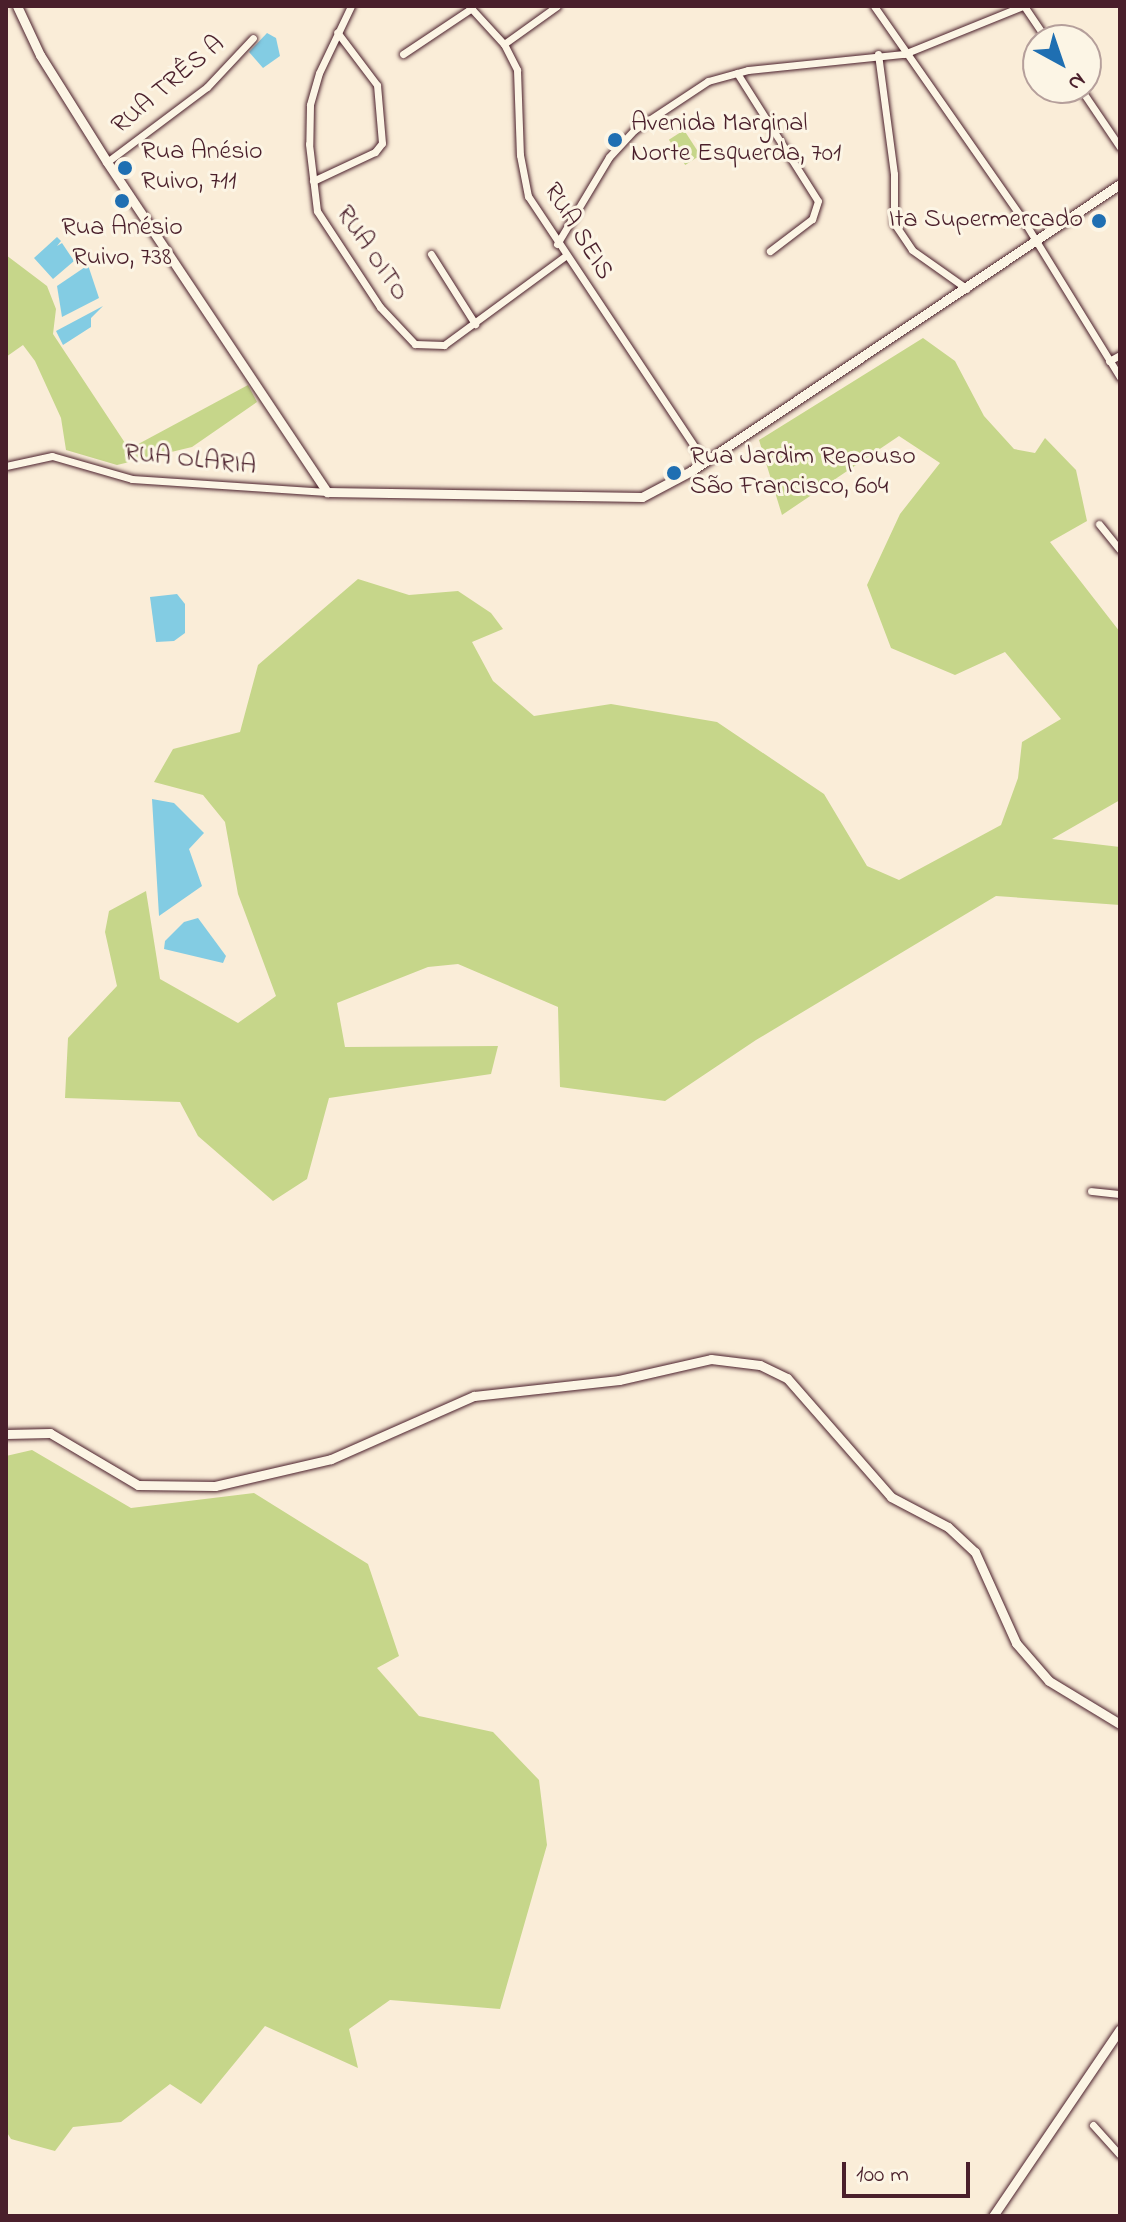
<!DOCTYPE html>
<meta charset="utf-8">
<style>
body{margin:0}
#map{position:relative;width:1126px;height:2222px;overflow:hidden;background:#faedd8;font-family:"Indie Flower",sans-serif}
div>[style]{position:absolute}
.green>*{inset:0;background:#c6d68a;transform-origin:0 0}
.water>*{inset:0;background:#83cce3}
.roads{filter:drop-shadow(0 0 2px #4a1f2b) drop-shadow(0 0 2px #4a1f2b)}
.minor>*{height:7px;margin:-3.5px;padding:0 3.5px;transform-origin:3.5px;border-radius:3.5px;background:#fcf5e5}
.tertiary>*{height:9px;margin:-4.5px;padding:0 4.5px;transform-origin:4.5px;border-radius:4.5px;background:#fcf5e5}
.dots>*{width:22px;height:22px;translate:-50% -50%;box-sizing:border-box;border:4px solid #fcf5e5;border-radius:50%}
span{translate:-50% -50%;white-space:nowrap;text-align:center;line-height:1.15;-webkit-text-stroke:6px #fcf5e5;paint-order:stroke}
.street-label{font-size:26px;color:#4a1f2b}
.poi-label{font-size:26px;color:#4a1f2b}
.left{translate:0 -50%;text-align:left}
.right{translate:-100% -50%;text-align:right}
.frame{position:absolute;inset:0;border:8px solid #4a1f2b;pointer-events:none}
.north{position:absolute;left:1022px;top:24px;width:80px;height:80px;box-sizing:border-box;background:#fcf5e5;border:2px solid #b59f9b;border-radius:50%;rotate:140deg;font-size:22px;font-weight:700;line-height:32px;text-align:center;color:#4a1f2b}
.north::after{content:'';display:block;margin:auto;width:28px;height:36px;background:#1f6fb2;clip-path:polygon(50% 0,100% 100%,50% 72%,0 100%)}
.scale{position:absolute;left:842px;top:2162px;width:128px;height:36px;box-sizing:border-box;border:4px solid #4a1f2b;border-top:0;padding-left:10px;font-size:24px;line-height:28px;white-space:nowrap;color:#4a1f2b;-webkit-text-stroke:6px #fcf5e5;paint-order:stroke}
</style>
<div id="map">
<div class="green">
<div style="left:684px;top:130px;width:30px;height:18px;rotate:57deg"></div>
<div style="clip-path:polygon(6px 255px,47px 286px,56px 309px,53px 334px,129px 449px,248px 385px,257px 402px,192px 447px,117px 465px,66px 450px,61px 418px,35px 361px,23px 345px,6px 357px)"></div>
<div style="clip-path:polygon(923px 338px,955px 361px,984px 416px,1014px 449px,1035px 453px,1045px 438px,1076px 470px,1087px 521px,1050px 542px,1120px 632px,1120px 800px,1052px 839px,1120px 847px,1120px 905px,996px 896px,756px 1040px,665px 1101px,560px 1087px,558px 1007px,458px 964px,428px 967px,337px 1003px,345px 1047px,498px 1046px,491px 1074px,329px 1098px,307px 1179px,273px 1201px,198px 1136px,180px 1102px,65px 1098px,68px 1038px,117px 986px,105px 932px,109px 911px,146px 891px,160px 979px,238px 1023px,276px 996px,238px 894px,225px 822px,203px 795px,154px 782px,173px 749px,240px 732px,258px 665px,358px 579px,409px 595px,458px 591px,491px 613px,503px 629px,472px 642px,493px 681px,534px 716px,611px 704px,717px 722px,824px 794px,867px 866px,899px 880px,1001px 825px,1018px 778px,1022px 742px,1061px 719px,1005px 652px,955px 675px,891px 648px,867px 585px,900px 514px,940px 463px,899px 436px,782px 515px,759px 440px)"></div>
<div style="clip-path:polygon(32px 1450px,131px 1508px,254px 1493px,368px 1564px,399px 1656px,377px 1668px,419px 1716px,493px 1732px,539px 1780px,547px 1845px,500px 2009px,390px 2000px,349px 2029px,358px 2068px,265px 2026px,201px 2104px,170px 2084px,121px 2122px,73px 2127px,55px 2151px,11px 2139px,6px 2131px,6px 1456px)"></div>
</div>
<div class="water">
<div style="clip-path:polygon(267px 33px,276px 38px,280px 56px,263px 68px,249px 52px)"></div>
<div style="clip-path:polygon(57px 237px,61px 241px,57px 246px,62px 243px,74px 261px,53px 279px,34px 258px)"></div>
<div style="clip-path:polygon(88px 265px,99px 298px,62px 317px,57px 286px)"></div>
<div style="clip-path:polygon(103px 306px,91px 318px,91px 327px,63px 345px,56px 331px)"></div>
<div style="clip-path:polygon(177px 594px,185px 604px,185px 633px,174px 641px,156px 642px,150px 597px)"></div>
<div style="clip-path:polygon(152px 799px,174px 803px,204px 833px,189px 849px,202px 886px,159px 916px)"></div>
<div style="clip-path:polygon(198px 918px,226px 956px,223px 963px,164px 949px,165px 941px,184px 922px)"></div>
</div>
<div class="roads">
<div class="minor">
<div style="left:351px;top:6px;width:74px;rotate:115.5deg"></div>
<div style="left:319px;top:73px;width:33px;rotate:106deg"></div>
<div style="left:310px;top:105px;width:39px;rotate:91deg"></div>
<div style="left:309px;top:144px;width:67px;rotate:83.2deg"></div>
<div style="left:317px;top:211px;width:115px;rotate:56.7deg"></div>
<div style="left:380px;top:307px;width:51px;rotate:46.6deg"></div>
<div style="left:415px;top:344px;width:29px;rotate:2deg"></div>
<div style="left:444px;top:345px;width:150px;rotate:-36.3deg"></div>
<div style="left:469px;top:6px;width:52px;rotate:47.4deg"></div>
<div style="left:504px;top:44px;width:29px;rotate:63deg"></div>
<div style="left:517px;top:70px;width:85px;rotate:88deg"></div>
<div style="left:520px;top:155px;width:42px;rotate:79deg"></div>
<div style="left:528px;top:196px;width:320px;rotate:56.4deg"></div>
<div style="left:874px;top:6px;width:259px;rotate:55.1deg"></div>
<div style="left:1022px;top:218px;width:187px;rotate:58.4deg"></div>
<div style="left:1024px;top:6px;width:41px;rotate:55.9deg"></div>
<div style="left:504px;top:44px;width:65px;rotate:-35.6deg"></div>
<div style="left:403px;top:54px;width:83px;rotate:-33.7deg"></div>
<div style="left:878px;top:54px;width:121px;rotate:82.4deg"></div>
<div style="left:894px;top:174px;width:49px;rotate:90deg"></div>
<div style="left:894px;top:223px;width:32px;rotate:56deg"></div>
<div style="left:912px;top:250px;width:67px;rotate:35.3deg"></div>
<div style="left:737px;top:73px;width:151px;rotate:57.7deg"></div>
<div style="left:818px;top:201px;width:19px;rotate:108deg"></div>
<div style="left:812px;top:219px;width:53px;rotate:142.7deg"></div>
<div style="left:1080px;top:88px;width:71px;rotate:55.9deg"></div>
<div style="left:107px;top:162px;width:125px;rotate:-36.9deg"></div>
<div style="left:207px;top:87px;width:67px;rotate:-46.8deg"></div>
<div style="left:313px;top:181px;width:68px;rotate:-25.1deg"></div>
<div style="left:375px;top:152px;width:11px;rotate:-52deg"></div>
<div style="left:382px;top:143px;width:58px;rotate:-94.9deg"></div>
<div style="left:377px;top:85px;width:66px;rotate:-127deg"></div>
<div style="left:557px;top:244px;width:101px;rotate:-59.1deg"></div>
<div style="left:609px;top:157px;width:37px;rotate:-47deg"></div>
<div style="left:634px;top:130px;width:89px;rotate:-33.5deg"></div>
<div style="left:708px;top:81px;width:41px;rotate:-15.4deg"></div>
<div style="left:748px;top:70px;width:157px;rotate:-5.9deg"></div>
<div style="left:904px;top:54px;width:128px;rotate:-22deg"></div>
<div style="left:431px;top:254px;width:83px;rotate:57.8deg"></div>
<div style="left:1109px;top:361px;width:13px;rotate:-29deg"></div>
<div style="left:6px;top:466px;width:47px;rotate:-12.3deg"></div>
<div style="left:52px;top:456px;width:83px;rotate:16deg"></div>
<div style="left:132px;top:479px;width:195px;rotate:3.8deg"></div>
<div style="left:1099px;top:524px;width:33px;rotate:51deg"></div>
<div style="left:1091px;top:1191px;width:29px;rotate:6deg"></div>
<div style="left:1093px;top:2125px;width:40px;rotate:48deg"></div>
</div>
<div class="tertiary">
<div style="left:17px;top:6px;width:54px;rotate:64.9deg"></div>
<div style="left:40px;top:55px;width:126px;rotate:57.9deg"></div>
<div style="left:107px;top:162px;width:397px;rotate:56.3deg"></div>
<div style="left:327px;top:492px;width:315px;rotate:0.9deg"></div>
<div style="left:642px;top:497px;width:55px;rotate:-28deg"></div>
<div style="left:691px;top:471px;width:516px;rotate:-33.78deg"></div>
<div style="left:6px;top:1434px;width:44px;rotate:-1.3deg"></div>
<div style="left:50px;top:1433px;width:102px;rotate:30.6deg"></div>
<div style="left:138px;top:1485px;width:77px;rotate:0.7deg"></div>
<div style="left:215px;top:1486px;width:119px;rotate:-13.1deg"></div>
<div style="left:331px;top:1459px;width:156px;rotate:-23.8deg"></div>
<div style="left:474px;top:1396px;width:146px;rotate:-6.3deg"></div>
<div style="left:619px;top:1380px;width:94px;rotate:-12.9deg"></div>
<div style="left:711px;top:1359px;width:49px;rotate:7deg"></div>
<div style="left:760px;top:1365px;width:30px;rotate:26deg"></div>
<div style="left:787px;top:1378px;width:158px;rotate:48.8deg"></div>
<div style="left:891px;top:1497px;width:64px;rotate:27.8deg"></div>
<div style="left:948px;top:1527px;width:37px;rotate:43deg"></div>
<div style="left:975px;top:1552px;width:100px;rotate:65.7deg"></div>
<div style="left:1016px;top:1643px;width:50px;rotate:49deg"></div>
<div style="left:1049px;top:1681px;width:83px;rotate:31.2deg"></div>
<div style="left:993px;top:2216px;width:226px;rotate:-55.8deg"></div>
</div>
</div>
<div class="dots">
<div style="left:615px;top:140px;background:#1f6fb2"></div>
<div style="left:125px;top:168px;background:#1f6fb2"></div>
<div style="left:122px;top:201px;background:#1f6fb2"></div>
<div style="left:1099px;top:221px;background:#1f6fb2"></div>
<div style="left:674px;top:473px;background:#1f6fb2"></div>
</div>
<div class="street-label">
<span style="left:169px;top:86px;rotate:-40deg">RUA TRÊS A</span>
<span style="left:577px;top:232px;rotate:58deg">RUA SEIS</span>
<span style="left:371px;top:254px;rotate:56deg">RUA OITO</span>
<span style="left:190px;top:461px;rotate:6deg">RUA OLARIA</span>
</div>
<div class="poi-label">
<span class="left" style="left:631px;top:140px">Avenida Marginal<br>Norte Esquerda, 701</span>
<span class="left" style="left:141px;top:168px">Rua Anésio<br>Ruivo, 711</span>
<span class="right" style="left:1083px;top:221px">Ita Supermercado</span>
<span style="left:122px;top:244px">Rua Anésio<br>Ruivo, 738</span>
<span class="left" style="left:690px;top:473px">Rua Jardim Repouso<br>São Francisco, 604</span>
</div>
<div class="frame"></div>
<div class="north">N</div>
<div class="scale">100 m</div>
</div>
